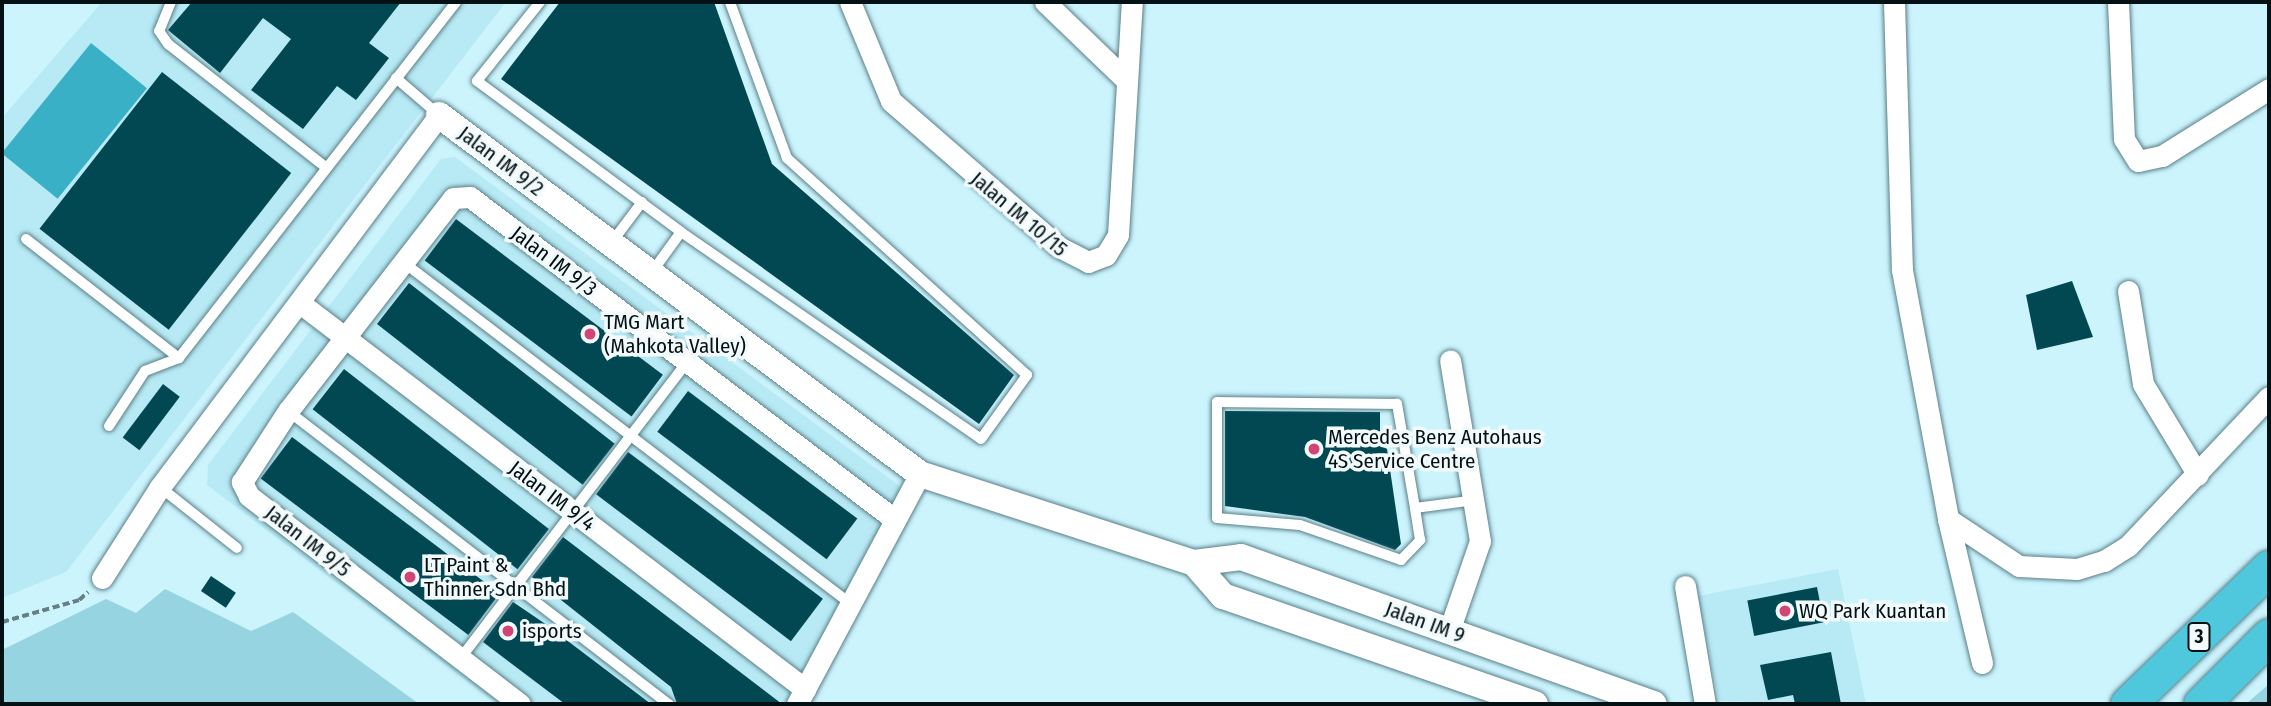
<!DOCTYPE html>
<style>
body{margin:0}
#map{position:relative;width:2271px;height:706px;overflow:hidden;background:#cbf4fd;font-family:"Fira Sans Condensed",sans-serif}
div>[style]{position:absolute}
.built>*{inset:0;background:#b7eaf4}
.green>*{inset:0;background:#96d4e1}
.water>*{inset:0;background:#3ab0c6;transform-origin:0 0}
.building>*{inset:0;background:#014853;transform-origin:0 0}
.path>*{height:3.5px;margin-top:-1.75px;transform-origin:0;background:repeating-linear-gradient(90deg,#657f85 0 7px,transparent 0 10.5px)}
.roads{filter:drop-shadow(0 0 2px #5a7f87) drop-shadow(0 0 2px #5a7f87)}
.service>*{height:10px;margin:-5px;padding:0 5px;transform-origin:5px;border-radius:5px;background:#fff}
.minor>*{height:21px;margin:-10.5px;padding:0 10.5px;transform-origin:10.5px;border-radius:10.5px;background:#fff}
.tertiary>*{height:26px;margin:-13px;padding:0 13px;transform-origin:13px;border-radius:13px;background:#fff}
.trunk>*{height:35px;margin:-17.5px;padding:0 17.5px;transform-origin:17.5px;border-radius:17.5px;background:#4fc8de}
.dots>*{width:19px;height:19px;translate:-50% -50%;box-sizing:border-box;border:4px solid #f2fafc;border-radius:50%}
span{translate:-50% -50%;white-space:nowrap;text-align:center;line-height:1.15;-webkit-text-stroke:7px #f2fafc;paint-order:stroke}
.shield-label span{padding:2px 5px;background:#f2fafc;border:2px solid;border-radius:5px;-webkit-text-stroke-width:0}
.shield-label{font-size:19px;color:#041114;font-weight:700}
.street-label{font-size:21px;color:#041114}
.poi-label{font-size:21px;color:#041114}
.left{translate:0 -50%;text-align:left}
.frame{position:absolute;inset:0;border:4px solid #041114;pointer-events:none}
</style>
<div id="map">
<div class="built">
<div style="clip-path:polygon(102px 2px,506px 2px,66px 572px,2px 598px,2px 118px)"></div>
<div style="clip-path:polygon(455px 157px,905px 490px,803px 704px,497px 704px,207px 485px,208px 465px,441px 159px)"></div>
<div style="clip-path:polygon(1838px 569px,1866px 704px,1719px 701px,1698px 596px)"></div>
</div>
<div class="green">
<div style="clip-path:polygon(165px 589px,251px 631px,293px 612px,419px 704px,2px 704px,2px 650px,106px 599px,136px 613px)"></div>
<div style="clip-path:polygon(2269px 684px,2269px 704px,2246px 704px)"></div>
</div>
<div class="water">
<div style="left:91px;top:43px;width:72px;height:142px;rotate:39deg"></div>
</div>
<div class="building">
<div style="clip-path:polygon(192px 2px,401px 2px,369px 43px,389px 58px,356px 100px,337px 86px,303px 129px,251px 90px,291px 39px,263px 18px,220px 73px,168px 30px)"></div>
<div style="clip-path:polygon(560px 2px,714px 2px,772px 164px,1014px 375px,979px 424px,501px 79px)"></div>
<div style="left:162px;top:72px;width:164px;height:199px;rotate:38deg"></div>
<div style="left:456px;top:219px;width:259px;height:52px;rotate:37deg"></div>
<div style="clip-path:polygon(2072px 281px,2093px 337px,2037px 350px,2026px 295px)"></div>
<div style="left:409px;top:283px;width:261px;height:52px;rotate:38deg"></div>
<div style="left:344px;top:369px;width:260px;height:51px;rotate:38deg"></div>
<div style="left:163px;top:384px;width:21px;height:67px;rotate:37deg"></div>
<div style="left:688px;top:391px;width:212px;height:51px;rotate:37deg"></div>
<div style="clip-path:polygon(1225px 411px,1380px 412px,1380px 445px,1387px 449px,1401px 544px,1395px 550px,1305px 517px,1225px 506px)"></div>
<div style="left:292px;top:437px;width:260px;height:52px;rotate:37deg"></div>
<div style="left:628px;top:452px;width:244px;height:53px;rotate:37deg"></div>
<div style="clip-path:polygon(563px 537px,580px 550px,782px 704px,677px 704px,671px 687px,532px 577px)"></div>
<div style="left:211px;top:576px;width:30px;height:18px;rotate:34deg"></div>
<div style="left:1817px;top:587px;width:36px;height:71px;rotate:79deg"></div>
<div style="clip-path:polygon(513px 602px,544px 623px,651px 704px,565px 704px,483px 642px)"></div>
<div style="clip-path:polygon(1831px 652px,1841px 704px,1795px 704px,1793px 695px,1768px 700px,1760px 665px)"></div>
</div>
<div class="path">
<div style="left:2px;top:622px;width:80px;rotate:-15.9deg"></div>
<div style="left:79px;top:600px;width:12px;rotate:-42deg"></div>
</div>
<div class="roads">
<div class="service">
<div style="left:171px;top:2px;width:31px;rotate:112deg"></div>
<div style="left:159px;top:31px;width:16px;rotate:55deg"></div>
<div style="left:168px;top:44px;width:197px;rotate:38deg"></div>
<div style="left:540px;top:2px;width:101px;rotate:128.6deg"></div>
<div style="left:477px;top:81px;width:254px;rotate:36.5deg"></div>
<div style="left:681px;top:232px;width:364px;rotate:34.6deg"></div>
<div style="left:981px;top:439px;width:79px;rotate:-54.3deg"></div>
<div style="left:1027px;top:375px;width:324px;rotate:-137.9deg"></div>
<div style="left:787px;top:158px;width:166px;rotate:-110.1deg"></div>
<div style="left:396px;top:78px;width:57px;rotate:40.7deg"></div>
<div style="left:26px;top:239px;width:194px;rotate:37.9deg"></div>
<div style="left:612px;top:242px;width:50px;rotate:-53.1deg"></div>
<div style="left:403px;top:262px;width:564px;rotate:37.36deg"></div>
<div style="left:652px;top:272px;width:49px;rotate:-54.1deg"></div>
<div style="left:288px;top:411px;width:481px;rotate:37.6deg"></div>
<div style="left:109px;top:426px;width:66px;rotate:-56.8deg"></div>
<div style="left:145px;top:371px;width:36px;rotate:-21deg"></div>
<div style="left:179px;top:358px;width:451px;rotate:-52.1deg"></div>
<div style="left:160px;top:487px;width:98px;rotate:38.4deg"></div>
<div style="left:1415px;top:508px;width:106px;rotate:-99.8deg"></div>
<div style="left:1397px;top:404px;width:180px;rotate:-179.4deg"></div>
<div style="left:1217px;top:402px;width:116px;rotate:90deg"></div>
<div style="left:1217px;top:518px;width:83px;rotate:4.8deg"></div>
<div style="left:1300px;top:525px;width:107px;rotate:19.1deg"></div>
<div style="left:1401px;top:560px;width:28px;rotate:-46deg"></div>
<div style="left:1420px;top:540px;width:32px;rotate:-99deg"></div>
<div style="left:1415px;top:508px;width:62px;rotate:-7.5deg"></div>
<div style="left:460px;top:659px;width:374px;rotate:-52.6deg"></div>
</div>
<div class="minor">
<div style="left:850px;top:2px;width:107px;rotate:67.5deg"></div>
<div style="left:891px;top:101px;width:223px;rotate:41deg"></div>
<div style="left:1059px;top:247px;width:33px;rotate:27deg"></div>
<div style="left:1088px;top:262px;width:19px;rotate:-21deg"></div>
<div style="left:1106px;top:255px;width:23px;rotate:-59deg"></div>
<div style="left:1118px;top:235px;width:233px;rotate:-86.6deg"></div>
<div style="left:1045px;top:2px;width:110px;rotate:43.9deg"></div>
<div style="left:1894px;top:2px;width:268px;rotate:88.3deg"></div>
<div style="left:1902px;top:270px;width:253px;rotate:79.5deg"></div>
<div style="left:1948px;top:519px;width:148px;rotate:76.7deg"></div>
<div style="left:2118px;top:2px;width:137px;rotate:87.5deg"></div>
<div style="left:2124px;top:139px;width:26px;rotate:58deg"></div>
<div style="left:2138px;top:161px;width:25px;rotate:-12deg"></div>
<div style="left:2162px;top:156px;width:126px;rotate:-32.1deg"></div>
<div style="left:2128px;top:291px;width:94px;rotate:80.8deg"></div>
<div style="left:2143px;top:384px;width:106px;rotate:58.9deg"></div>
<div style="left:300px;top:303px;width:636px;rotate:37.39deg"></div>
<div style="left:1948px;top:519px;width:85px;rotate:33.5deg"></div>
<div style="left:2019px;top:566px;width:58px;rotate:3deg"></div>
<div style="left:2077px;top:569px;width:28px;rotate:-17deg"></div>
<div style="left:2104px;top:561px;width:28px;rotate:-32deg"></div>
<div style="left:2128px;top:546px;width:205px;rotate:-46.6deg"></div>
<div style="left:102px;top:578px;width:108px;rotate:-57.5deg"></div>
<div style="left:160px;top:487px;width:465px;rotate:-53.1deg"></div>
<div style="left:1685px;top:586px;width:120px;rotate:80.4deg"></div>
<div style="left:1449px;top:631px;width:95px;rotate:-71deg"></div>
<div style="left:1480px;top:541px;width:183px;rotate:-99.4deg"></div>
<div style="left:520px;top:704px;width:342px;rotate:-142.5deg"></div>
<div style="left:249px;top:496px;width:16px;rotate:-117deg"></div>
<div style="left:242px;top:482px;width:85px;rotate:-57.1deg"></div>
<div style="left:288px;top:411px;width:269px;rotate:-52.2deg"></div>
<div style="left:453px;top:198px;width:17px;rotate:-3deg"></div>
<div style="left:470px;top:197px;width:532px;rotate:37.21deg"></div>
<div style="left:797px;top:704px;width:261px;rotate:-61.9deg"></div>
</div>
<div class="tertiary">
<div style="left:439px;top:115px;width:600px;rotate:36.74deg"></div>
<div style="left:920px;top:474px;width:288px;rotate:18deg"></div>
<div style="left:1194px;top:563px;width:47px;rotate:-7.3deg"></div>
<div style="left:1241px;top:557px;width:438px;rotate:19.6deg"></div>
<div style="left:1194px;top:563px;width:44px;rotate:48.7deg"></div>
<div style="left:1223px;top:596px;width:330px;rotate:19.1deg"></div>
</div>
<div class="trunk">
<div style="left:2128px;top:704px;width:196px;rotate:-44deg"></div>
<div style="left:2201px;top:704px;width:96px;rotate:-45deg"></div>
</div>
</div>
<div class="dots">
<div style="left:590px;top:334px;background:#d14475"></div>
<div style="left:1314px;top:449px;background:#d14475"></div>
<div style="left:410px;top:577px;background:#d14475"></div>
<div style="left:1785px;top:611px;background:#d14475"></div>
<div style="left:508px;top:631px;background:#d14475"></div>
</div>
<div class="shield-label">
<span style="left:2199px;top:637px">3</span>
</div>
<div class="street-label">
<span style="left:501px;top:161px;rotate:37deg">Jalan IM 9/2</span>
<span style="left:1019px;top:214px;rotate:40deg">Jalan IM 10/15</span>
<span style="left:554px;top:261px;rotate:37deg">Jalan IM 9/3</span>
<span style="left:552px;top:496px;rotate:37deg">Jalan IM 9/4</span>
<span style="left:308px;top:541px;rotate:38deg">Jalan IM 9/5</span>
<span style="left:1425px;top:622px;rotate:20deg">Jalan IM 9</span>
</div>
<div class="poi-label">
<span class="left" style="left:604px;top:334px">TMG Mart<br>(Mahkota Valley)</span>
<span class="left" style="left:1328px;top:449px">Mercedes Benz Autohaus<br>4S Service Centre</span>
<span class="left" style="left:424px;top:577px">LT Paint &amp;<br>Thinner Sdn Bhd</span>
<span class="left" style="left:1799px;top:611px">WQ Park Kuantan</span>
<span class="left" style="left:522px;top:631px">isports</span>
</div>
<div class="frame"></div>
</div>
